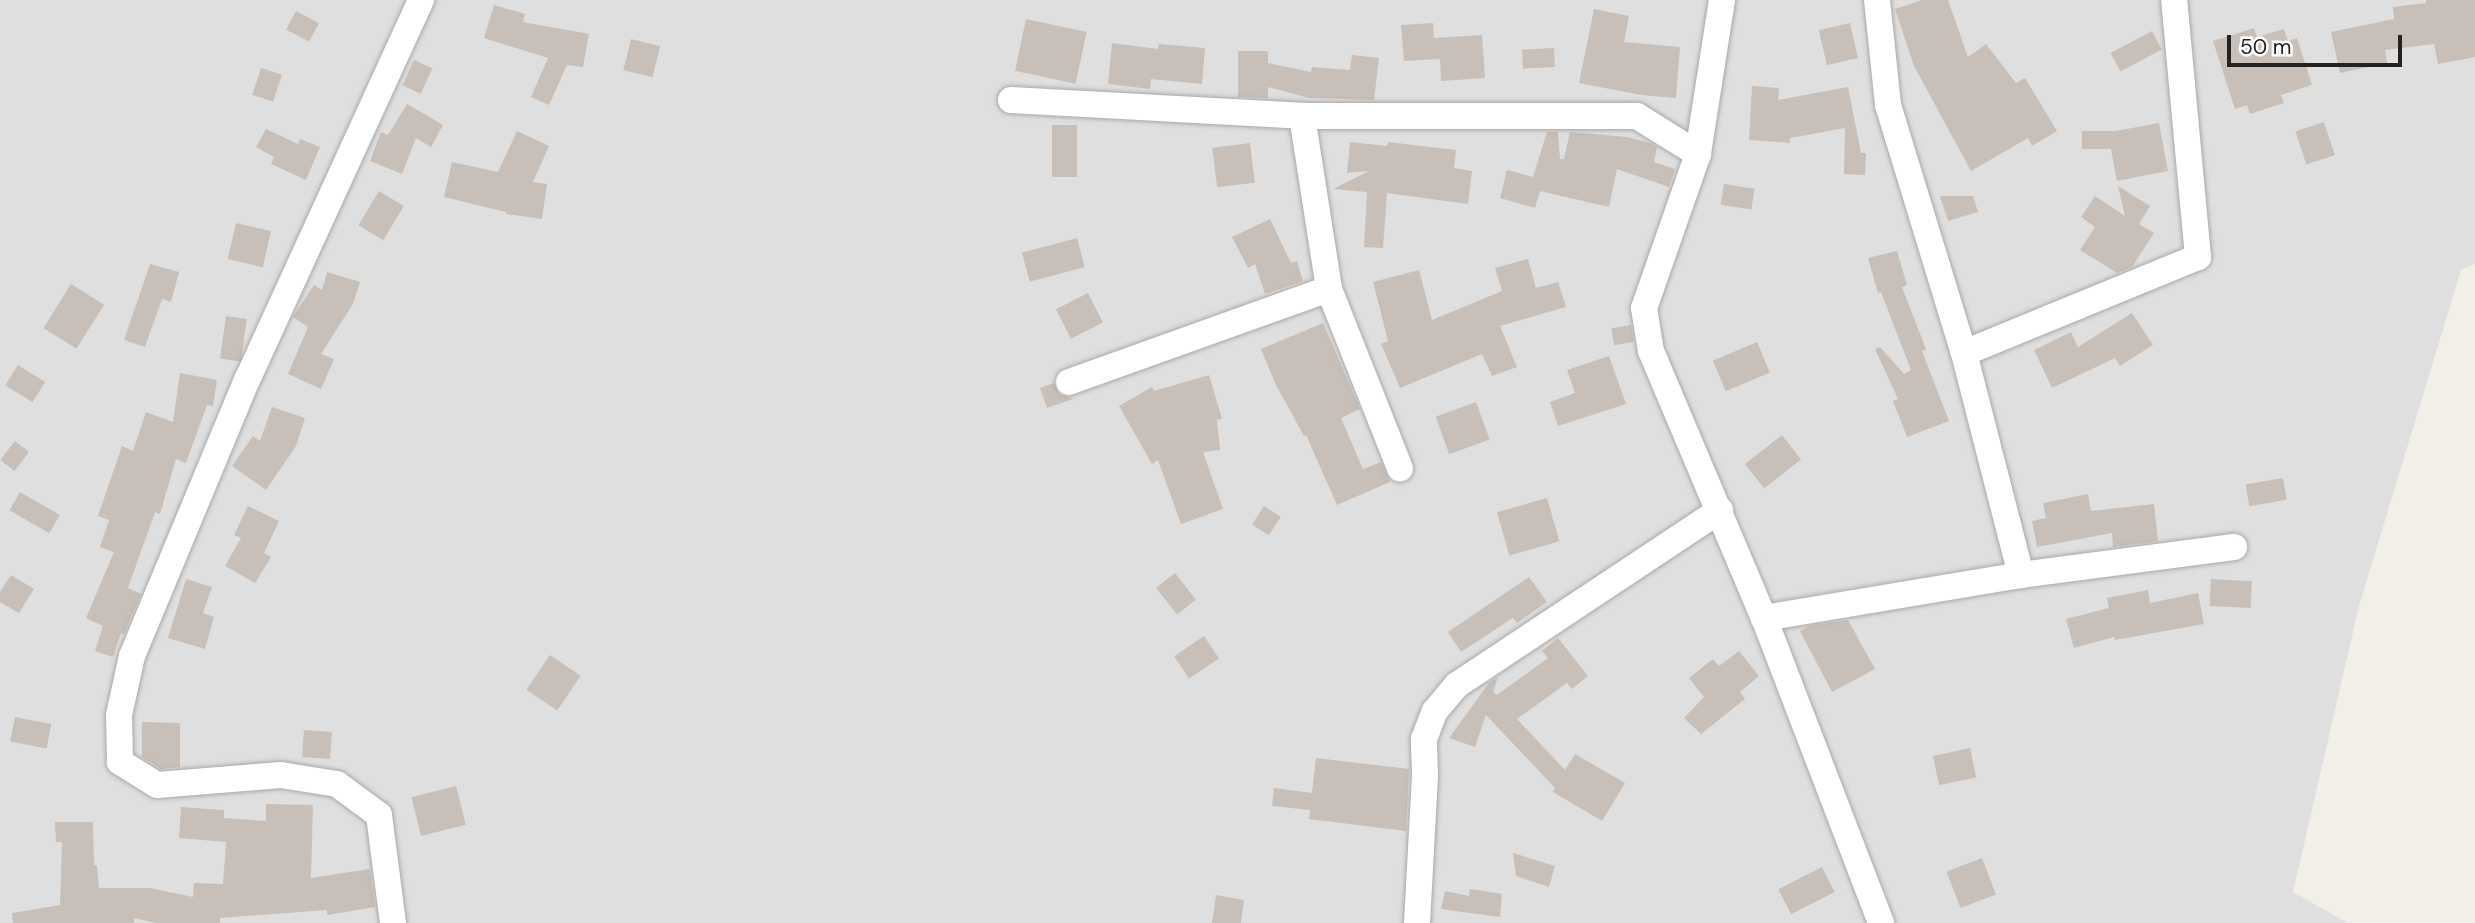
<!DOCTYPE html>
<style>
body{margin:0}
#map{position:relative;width:2475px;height:923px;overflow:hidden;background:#f2efe9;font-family:"DM Sans",sans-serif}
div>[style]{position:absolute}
.residential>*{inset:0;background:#e0dfdf}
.building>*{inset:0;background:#c7bfb8;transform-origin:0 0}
.roads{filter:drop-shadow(0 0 2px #a9a9a9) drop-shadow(0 0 2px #a9a9a9)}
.minor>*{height:26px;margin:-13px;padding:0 13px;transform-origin:13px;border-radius:13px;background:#fff}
span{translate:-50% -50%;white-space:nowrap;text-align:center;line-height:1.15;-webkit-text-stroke:6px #fff;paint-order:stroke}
.scale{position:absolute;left:2227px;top:35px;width:175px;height:32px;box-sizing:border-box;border:4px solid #222;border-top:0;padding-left:9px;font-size:21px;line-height:24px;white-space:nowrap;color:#222;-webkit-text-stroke:5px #fff;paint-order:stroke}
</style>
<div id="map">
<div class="residential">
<div style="clip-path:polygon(0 0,2475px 0,2475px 264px,2461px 270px,2359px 606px,2293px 892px,2348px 923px,0 923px)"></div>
</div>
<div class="building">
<div style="clip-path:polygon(1922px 0,1948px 0,1968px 57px,1986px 44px,2016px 83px,2025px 78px,2057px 131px,2032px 146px,2028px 138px,1971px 171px,1914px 66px,1895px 9px)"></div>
<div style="clip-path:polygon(2426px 0,2475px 0,2475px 57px,2438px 64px,2434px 44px,2385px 50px,2387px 63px,2340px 73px,2331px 32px,2394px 19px,2393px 7px,2426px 3px)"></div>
<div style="clip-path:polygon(494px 5px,525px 14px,523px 22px,589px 34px,583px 67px,567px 65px,549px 105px,531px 97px,548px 58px,484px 38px)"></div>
<div style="clip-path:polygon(1594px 9px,1629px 16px,1624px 42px,1680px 47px,1676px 98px,1641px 95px,1579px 83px)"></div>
<div style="left:296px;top:11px;width:26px;height:21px;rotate:28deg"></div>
<div style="left:1026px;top:19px;width:62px;height:53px;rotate:12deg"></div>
<div style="clip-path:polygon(1433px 23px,1434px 38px,1482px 35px,1485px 78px,1441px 81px,1440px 59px,1404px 61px,1401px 25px)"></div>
<div style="left:1850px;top:23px;width:36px;height:32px;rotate:77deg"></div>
<div style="clip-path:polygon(2254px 28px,2257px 37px,2284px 29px,2288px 41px,2297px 38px,2312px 85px,2281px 95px,2284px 103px,2250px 114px,2247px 105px,2235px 109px,2213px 41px)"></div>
<div style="left:2152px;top:31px;width:21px;height:47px;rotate:62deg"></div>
<div style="left:631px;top:39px;width:30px;height:32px;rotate:14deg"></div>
<div style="clip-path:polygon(1112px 43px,1158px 49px,1159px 44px,1205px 48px,1202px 84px,1151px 79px,1150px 89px,1108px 84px)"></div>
<div style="left:1554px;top:48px;width:19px;height:32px;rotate:87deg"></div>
<div style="clip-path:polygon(1238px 51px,1268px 51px,1268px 63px,1311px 72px,1312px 67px,1350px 70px,1352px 55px,1379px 58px,1374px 100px,1309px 98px,1268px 87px,1268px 98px,1238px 97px)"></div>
<div style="left:414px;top:60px;width:20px;height:28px;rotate:24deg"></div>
<div style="left:261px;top:68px;width:22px;height:28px;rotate:18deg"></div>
<div style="clip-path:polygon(1752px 86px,1779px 88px,1778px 100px,1848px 87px,1861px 153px,1866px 153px,1865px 175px,1844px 174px,1845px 128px,1790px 138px,1790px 143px,1749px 140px)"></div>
<div style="clip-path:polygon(407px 104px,443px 125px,431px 147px,416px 138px,402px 174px,370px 161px,381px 132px,388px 135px)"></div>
<div style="left:2324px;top:122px;width:35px;height:30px;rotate:72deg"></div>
<div style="clip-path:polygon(2159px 123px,2168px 171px,2117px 181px,2111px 149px,2082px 149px,2082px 131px,2116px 131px)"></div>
<div style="left:1052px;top:125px;width:25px;height:52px"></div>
<div style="clip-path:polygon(266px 129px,298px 144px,300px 139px,320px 147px,306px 180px,271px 164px,274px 157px,256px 147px)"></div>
<div style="clip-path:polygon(517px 131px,549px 146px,533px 182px,547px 184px,542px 219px,506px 214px,506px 212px,444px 197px,452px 162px,498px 172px)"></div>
<div style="clip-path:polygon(1547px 132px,1558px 132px,1560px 159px,1564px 159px,1570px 132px,1627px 137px,1650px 143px,1657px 147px,1654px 162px,1675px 169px,1669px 187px,1617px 169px,1609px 207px,1540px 191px,1535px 208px,1500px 198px,1507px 170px,1533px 177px)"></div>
<div style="clip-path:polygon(1350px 142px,1387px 146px,1388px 142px,1456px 150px,1454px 168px,1472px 171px,1468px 204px,1387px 193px,1383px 248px,1364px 247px,1367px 192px,1333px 189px,1369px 171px,1347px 173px)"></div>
<div style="left:1250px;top:143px;width:40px;height:38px;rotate:83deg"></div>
<div style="left:1724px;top:184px;width:31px;height:21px;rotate:9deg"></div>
<div style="clip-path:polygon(2118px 186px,2150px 206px,2139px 224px,2154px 233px,2132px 267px,2117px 273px,2080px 250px,2095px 227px,2081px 217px,2095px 196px,2125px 216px)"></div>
<div style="left:379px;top:191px;width:29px;height:40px;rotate:31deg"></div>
<div style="clip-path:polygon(1940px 196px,1973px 196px,1978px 212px,1948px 221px)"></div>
<div style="clip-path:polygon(1270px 219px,1291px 263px,1297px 261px,1303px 281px,1265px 294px,1255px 264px,1248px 268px,1232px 237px)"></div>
<div style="left:236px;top:223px;width:36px;height:37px;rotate:13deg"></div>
<div style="left:1077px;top:238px;width:30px;height:57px;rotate:75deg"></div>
<div style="clip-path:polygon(1897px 251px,1907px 285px,1902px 287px,1926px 349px,1922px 351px,1949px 421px,1907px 437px,1893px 401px,1898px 399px,1875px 349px,1880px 347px,1904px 374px,1911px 370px,1881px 292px,1878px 293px,1868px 258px)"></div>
<div style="clip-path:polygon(1528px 259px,1536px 288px,1558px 282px,1566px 307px,1500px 326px,1517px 367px,1492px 376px,1482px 354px,1400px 388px,1381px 344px,1388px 341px,1373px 282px,1419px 270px,1432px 320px,1502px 291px,1495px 268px)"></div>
<div style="clip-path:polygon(150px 264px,179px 272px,171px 302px,162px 299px,145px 347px,124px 340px)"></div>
<div style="clip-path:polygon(327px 272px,360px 282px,353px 304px,321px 354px,334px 359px,321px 389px,288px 374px,308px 327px,293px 317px,314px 285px,322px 290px)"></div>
<div style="left:71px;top:284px;width:39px;height:52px;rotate:32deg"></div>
<div style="left:1088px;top:293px;width:33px;height:36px;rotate:63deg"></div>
<div style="clip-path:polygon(2132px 313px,2153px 345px,2120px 366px,2115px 358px,2052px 388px,2034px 350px,2071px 332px,2078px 347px)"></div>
<div style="left:226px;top:316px;width:21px;height:43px;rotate:8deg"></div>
<div style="clip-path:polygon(1323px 323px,1360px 409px,1341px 418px,1363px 469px,1381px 462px,1390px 482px,1337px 505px,1306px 435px,1304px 436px,1275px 383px,1261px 349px)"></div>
<div style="left:1631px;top:325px;width:17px;height:20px;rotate:80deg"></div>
<div style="left:1757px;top:342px;width:33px;height:48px;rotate:67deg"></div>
<div style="clip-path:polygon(1609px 356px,1626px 404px,1558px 426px,1550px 402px,1575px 393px,1567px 370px)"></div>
<div style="left:18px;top:365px;width:32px;height:24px;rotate:32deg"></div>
<div style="clip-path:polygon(180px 373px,217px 380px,213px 406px,207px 405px,186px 463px,176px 459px,160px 514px,155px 512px,128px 588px,141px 594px,124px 634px,121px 633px,113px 657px,95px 651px,103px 626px,86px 618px,114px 552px,100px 547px,109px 520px,98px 516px,122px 446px,133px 451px,146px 412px,173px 422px)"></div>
<div style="clip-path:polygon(1209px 375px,1222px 419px,1217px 420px,1220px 450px,1203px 452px,1223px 509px,1181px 524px,1158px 460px,1152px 464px,1119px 406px,1152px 387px,1154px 391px)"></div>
<div style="clip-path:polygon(1054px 383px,1059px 394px,1073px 399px,1047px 408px,1040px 388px)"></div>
<div style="left:1476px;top:402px;width:40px;height:43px;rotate:70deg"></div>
<div style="clip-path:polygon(272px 407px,305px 418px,296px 446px,266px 490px,232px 466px,253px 436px,260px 441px)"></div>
<div style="left:1782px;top:435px;width:31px;height:47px;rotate:52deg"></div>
<div style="left:15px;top:441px;width:18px;height:24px;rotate:38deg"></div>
<div style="left:2283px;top:478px;width:22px;height:38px;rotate:80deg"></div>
<div style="left:20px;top:492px;width:46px;height:21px;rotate:30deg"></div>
<div style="clip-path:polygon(2088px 494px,2091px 511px,2154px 504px,2158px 541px,2113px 547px,2112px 533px,2037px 547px,2032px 521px,2046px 518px,2043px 503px)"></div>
<div style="left:1547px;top:498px;width:45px;height:52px;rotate:74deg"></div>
<div style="clip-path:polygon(248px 506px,279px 521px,264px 553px,271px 557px,255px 583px,225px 566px,241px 538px,234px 535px)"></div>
<div style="left:1264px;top:506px;width:20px;height:22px;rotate:33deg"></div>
<div style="left:1175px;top:573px;width:34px;height:24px;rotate:52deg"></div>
<div style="clip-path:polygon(11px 575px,34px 589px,19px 613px,0 602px,0 592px)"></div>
<div style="clip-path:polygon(1529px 577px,1547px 602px,1517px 623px,1513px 618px,1461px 652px,1448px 632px)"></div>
<div style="clip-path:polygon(186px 579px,212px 587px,203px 613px,214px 617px,205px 649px,168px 638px)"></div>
<div style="left:2211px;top:579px;width:41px;height:27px;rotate:3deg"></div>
<div style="clip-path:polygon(2148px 590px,2150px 603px,2198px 593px,2204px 624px,2115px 640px,2114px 637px,2074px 648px,2066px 619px,2109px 608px,2107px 598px)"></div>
<div style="clip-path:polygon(1848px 620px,1875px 669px,1832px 692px,1800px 631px,1809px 626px)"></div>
<div style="left:1204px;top:636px;width:27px;height:36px;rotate:56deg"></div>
<div style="clip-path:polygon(1558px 638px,1588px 676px,1572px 689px,1567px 683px,1517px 719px,1565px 770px,1575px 754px,1625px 783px,1602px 821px,1553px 792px,1555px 788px,1486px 715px,1475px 747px,1449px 738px,1489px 683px,1498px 677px,1493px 692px,1497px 695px,1548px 658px,1542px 651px)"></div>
<div style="clip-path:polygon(1739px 651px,1759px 676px,1740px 692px,1745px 699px,1701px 734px,1684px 718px,1704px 697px,1689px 678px,1713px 659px,1719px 666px)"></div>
<div style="left:550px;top:655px;width:37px;height:42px;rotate:34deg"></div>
<div style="left:15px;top:717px;width:37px;height:25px;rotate:11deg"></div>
<div style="clip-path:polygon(142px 722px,180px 723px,180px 767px,161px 769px,142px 757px)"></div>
<div style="left:304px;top:730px;width:28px;height:27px;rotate:4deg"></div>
<div style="left:1970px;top:748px;width:30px;height:38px;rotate:78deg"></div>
<div style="clip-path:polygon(1316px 758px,1409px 769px,1406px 831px,1309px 819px,1310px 810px,1272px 806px,1274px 788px,1312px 793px)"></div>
<div style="left:456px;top:786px;width:40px;height:46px;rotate:76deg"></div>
<div style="clip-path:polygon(266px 804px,313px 805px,311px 878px,370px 869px,375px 907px,327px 915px,327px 910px,220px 918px,220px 923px,156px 923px,134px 918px,134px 923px,13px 923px,12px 913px,60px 905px,62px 842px,56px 842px,55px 822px,93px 822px,94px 865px,97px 866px,99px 888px,150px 888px,193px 897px,194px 883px,223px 884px,226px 842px,179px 838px,181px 807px,224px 810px,224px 818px,266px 821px)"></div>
<div style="clip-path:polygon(1513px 853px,1555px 866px,1549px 887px,1516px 876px)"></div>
<div style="left:1982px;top:858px;width:39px;height:38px;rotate:69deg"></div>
<div style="left:1822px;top:867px;width:28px;height:49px;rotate:63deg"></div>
<div style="clip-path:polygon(1470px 889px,1502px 894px,1500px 917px,1441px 909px,1445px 891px,1469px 896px)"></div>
<div style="clip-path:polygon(1216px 895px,1244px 900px,1241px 923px,1212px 923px)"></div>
</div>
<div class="roads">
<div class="minor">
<div style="left:1722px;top:0;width:156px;rotate:98.9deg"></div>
<div style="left:1698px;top:154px;width:163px;rotate:109.3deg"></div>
<div style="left:1644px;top:308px;width:44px;rotate:80.8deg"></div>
<div style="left:1651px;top:351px;width:290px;rotate:67.1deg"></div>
<div style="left:1764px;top:618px;width:327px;rotate:69deg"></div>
<div style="left:1877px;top:0;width:106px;rotate:84deg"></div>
<div style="left:1888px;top:105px;width:259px;rotate:73deg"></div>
<div style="left:1964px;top:353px;width:229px;rotate:75.6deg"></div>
<div style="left:1011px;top:100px;width:291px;rotate:3.1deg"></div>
<div style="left:1302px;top:116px;width:335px"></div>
<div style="left:1637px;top:116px;width:72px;rotate:31.9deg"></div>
<div style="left:1302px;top:116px;width:175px;rotate:81.1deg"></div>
<div style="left:1329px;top:289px;width:193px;rotate:68.4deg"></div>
<div style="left:1964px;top:353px;width:253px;rotate:-22.3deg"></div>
<div style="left:2198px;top:257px;width:258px;rotate:-95.3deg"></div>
<div style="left:1069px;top:382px;width:276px;rotate:-19.7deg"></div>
<div style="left:1764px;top:618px;width:261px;rotate:-9.5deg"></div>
<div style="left:2021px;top:575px;width:215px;rotate:-7.5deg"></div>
<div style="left:393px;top:923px;width:109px;rotate:-97.4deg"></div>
<div style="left:379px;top:815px;width:52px;rotate:-143.6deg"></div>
<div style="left:337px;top:784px;width:57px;rotate:-170.9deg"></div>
<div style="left:281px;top:775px;width:124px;rotate:175.4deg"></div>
<div style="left:157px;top:785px;width:44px;rotate:-148.1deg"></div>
<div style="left:120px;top:762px;width:47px;rotate:-91.2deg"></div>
<div style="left:119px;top:715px;width:60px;rotate:-77.6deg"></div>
<div style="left:132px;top:656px;width:301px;rotate:-67.4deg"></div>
<div style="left:248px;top:378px;width:416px;rotate:-65.4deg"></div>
<div style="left:1417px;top:923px;width:149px;rotate:-86.9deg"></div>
<div style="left:1425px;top:774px;width:35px;rotate:-92deg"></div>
<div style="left:1424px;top:739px;width:30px;rotate:-69deg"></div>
<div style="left:1435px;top:711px;width:34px;rotate:-50deg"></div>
<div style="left:1457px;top:685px;width:316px;rotate:-33.6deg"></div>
</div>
</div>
<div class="scale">50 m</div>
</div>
